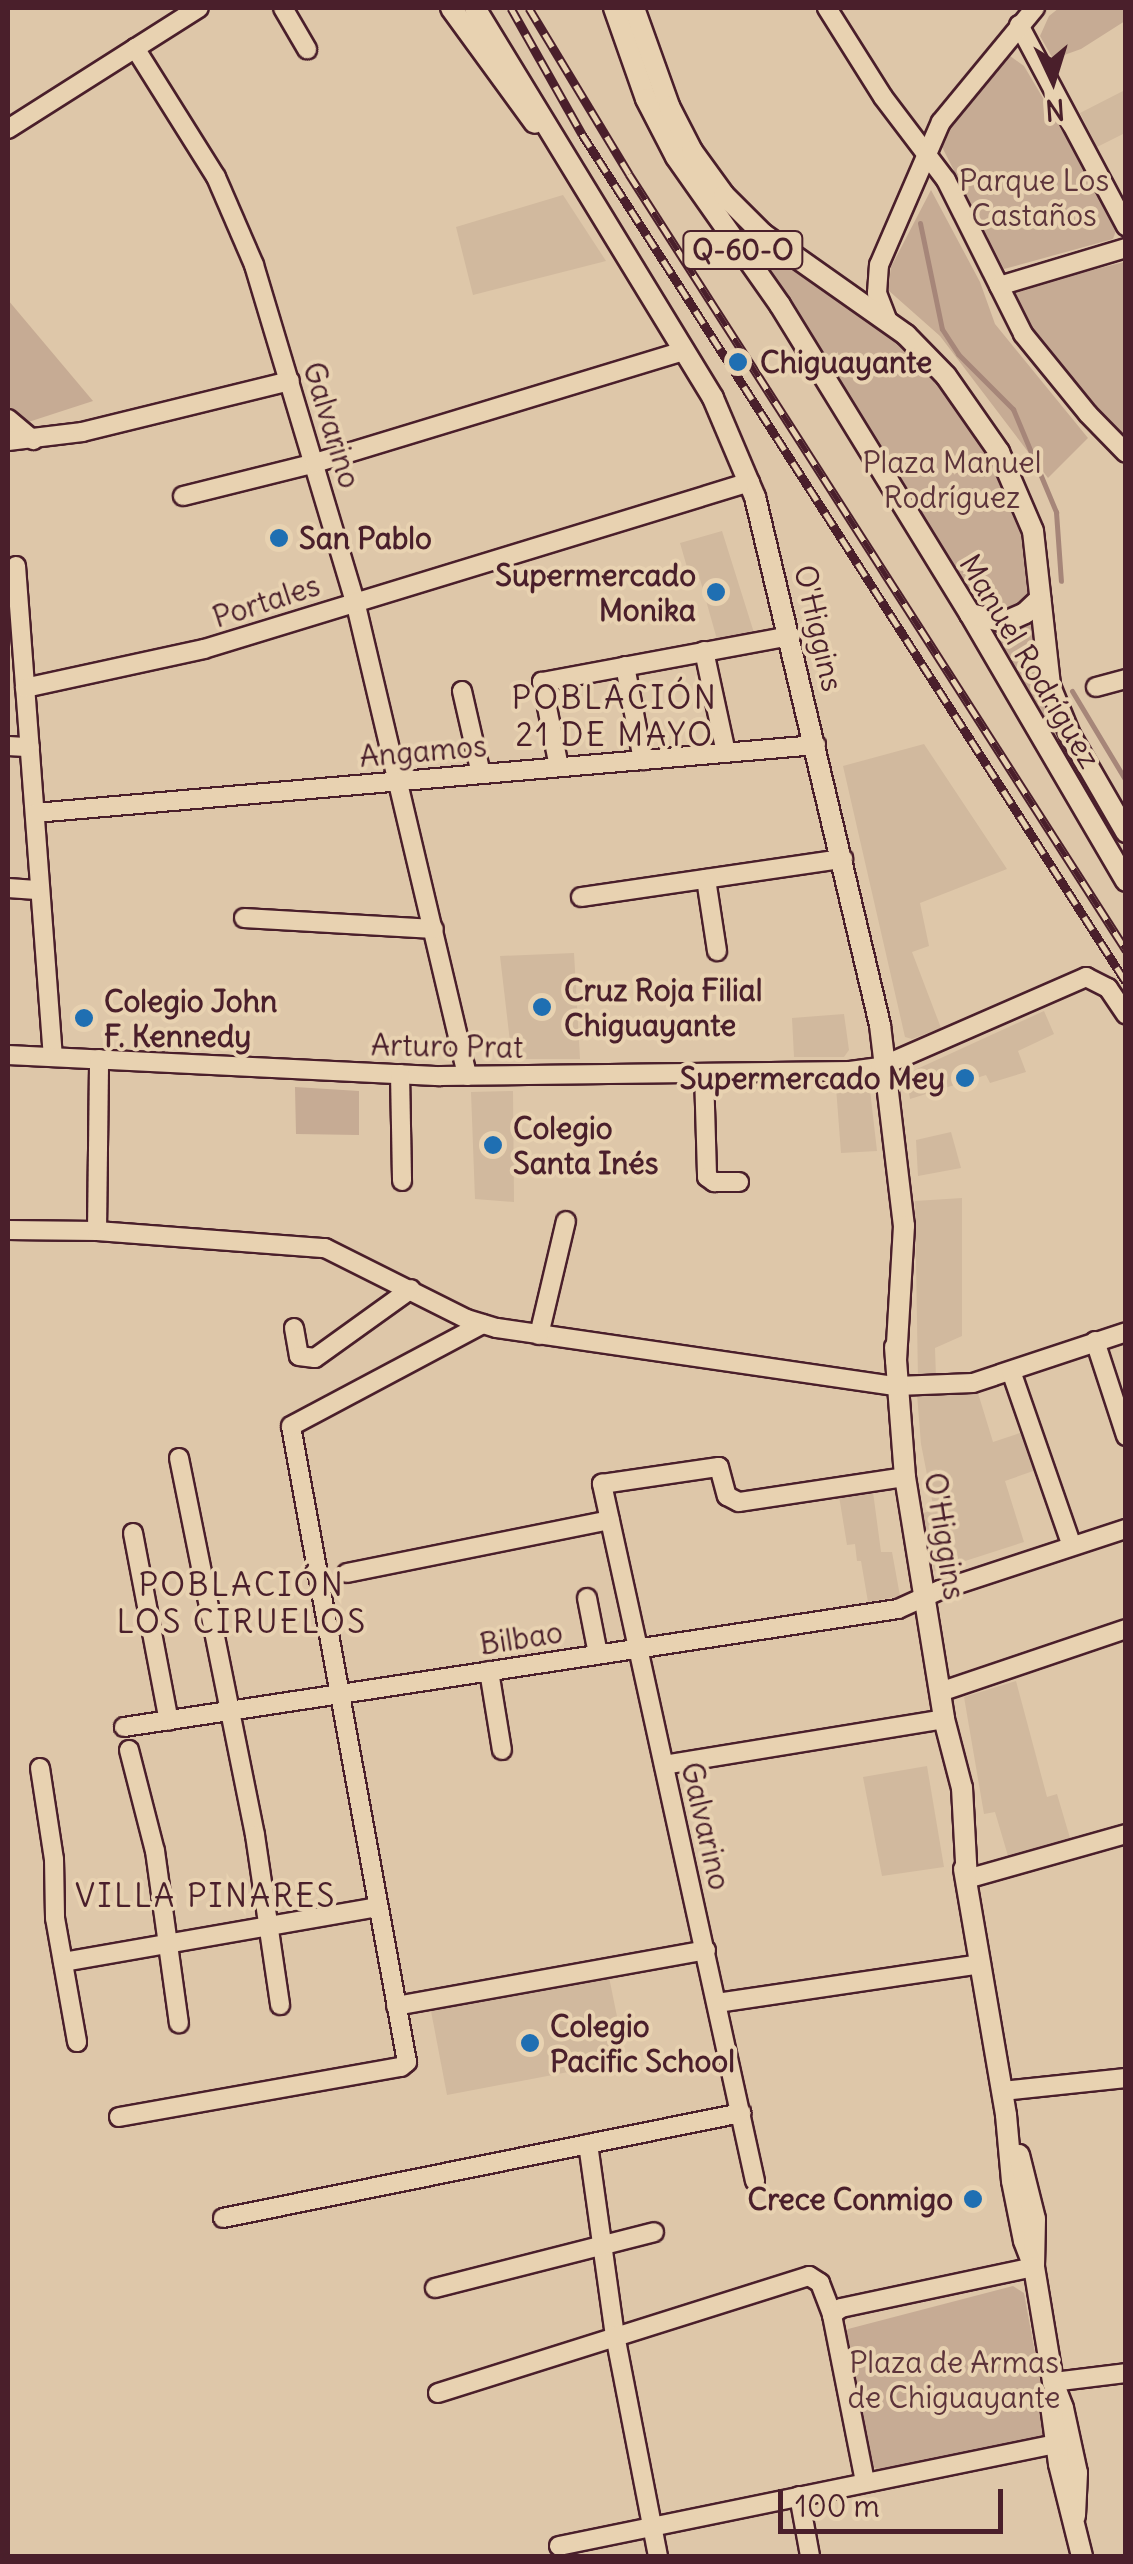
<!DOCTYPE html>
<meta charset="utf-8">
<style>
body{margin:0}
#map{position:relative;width:1133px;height:2564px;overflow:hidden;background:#dec7a9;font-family:Delius,sans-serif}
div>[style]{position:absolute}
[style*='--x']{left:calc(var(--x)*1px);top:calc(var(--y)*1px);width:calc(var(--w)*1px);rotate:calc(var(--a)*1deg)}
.built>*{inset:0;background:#d1b99e}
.green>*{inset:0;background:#c6ab94}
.stream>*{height:5px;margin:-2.5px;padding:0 2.5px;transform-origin:2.5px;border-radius:2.5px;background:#a68679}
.roads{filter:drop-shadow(2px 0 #4a1f2b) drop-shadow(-2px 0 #4a1f2b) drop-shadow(0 2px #4a1f2b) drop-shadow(0 -2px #4a1f2b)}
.minor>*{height:18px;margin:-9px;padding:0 9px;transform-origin:9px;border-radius:9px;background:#e8d2b1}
.major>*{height:20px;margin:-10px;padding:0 10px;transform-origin:10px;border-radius:10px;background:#e8d2b1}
.rail>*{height:9px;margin-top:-4.5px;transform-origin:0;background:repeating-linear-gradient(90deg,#e8d2b1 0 15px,#4a1f2b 0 30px);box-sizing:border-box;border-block:2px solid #4a1f2b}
.dots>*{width:28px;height:28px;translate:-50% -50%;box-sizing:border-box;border:5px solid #e8d2b1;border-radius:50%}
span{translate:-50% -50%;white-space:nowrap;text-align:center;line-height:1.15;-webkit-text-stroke:8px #e8d2b1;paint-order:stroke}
.shield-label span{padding:2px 8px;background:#e8d2b1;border:2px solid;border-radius:8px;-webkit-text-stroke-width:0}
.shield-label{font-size:28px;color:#4a1f2b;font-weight:700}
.park-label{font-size:30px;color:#5d343b}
.poi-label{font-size:30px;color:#4a1f2b;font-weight:700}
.left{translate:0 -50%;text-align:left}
.right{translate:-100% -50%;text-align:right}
.street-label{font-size:30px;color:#4a1f2b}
.neighbourhood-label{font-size:32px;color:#4a1f2b;letter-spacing:2.5px}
.frame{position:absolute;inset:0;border:10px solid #4a1f2b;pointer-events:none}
.north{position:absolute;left:1003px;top:30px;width:100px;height:100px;-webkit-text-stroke:8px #e8d2b1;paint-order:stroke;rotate:176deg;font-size:28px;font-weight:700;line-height:40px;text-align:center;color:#4a1f2b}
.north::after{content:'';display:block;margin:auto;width:35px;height:45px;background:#4a1f2b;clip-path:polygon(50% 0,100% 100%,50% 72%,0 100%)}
.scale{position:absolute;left:778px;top:2489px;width:225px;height:45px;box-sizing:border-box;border:5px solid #4a1f2b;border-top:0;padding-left:12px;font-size:30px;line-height:35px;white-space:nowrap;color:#4a1f2b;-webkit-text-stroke:8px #e8d2b1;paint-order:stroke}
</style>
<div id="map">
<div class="built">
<div style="clip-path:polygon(1125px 90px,1125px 133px,1097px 147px,1080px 113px)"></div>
<div style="clip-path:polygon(563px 195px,606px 261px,473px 295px,456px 227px)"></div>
<div style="clip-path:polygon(722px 531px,755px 636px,718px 643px,700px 579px,691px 581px,680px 543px)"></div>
<div style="clip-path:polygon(924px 744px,1007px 869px,920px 903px,929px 946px,912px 952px,941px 1028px,912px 1039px,905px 1037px,843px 766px)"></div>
<div style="clip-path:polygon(574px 953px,580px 1059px,512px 1059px,500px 956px)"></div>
<div style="clip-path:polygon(1044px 1011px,1054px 1034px,1018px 1051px,1026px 1072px,990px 1083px,986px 1075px,910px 1099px,906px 1074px)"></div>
<div style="clip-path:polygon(844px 1014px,849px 1050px,844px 1057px,794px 1057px,792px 1018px)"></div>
<div style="clip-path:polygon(863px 1084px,870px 1090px,877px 1151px,841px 1153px,836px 1087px)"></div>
<div style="clip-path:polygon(513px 1091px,514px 1202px,475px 1199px,471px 1092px)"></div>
<div style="clip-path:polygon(951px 1132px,961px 1168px,918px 1176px,916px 1140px)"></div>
<div style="clip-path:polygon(962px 1198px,962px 1336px,935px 1348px,936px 1378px,918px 1379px,915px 1201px)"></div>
<div style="clip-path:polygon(966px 1391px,968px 1395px,978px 1393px,993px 1442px,1026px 1431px,1039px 1469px,1005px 1481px,1024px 1542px,934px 1571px,923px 1513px,934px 1510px,921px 1444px,917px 1394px)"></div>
<div style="clip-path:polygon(873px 1492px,881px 1552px,892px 1552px,900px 1596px,868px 1602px,861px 1561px,857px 1561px,855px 1544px,847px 1545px,839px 1496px)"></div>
<div style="clip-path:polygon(1016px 1681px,1047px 1797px,1057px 1794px,1070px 1838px,1008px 1856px,995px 1812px,984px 1814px,964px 1697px)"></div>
<div style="clip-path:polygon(927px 1766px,944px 1867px,882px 1876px,863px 1777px)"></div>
<div style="clip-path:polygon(609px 1977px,626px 2061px,447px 2095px,431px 2011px)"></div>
</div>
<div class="green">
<div style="clip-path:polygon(1059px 8px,1125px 8px,1125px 21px,1081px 49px,1053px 59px,1040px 36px,1049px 16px)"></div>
<div style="clip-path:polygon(1010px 56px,1024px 66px,1118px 225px,1113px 239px,1004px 269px,941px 145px,942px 134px)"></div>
<div style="clip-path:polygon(689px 161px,768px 250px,897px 339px,939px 380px,995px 461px,1023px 519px,1033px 587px,1035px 650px,1058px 728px,1125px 854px,776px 278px)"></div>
<div style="clip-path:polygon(931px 190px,980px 282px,995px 324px,1088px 438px,1048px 478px,940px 336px,888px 290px,891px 267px)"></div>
<div style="clip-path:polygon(1124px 262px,1126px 264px,1125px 442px,1020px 314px,1009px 291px)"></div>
<div style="clip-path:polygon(8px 300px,93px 401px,13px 427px,8px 423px)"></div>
<div style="clip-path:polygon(295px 1087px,359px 1091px,359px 1135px,296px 1134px)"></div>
<div style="clip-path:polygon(1013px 2286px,1024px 2293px,1049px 2429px,1040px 2440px,877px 2469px,868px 2464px,843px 2341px,848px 2329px)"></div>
</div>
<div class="stream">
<div style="--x:920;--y:223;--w:108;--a:78.3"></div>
<div style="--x:942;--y:329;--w:30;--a:57"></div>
<div style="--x:958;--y:354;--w:78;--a:45"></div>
<div style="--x:1013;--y:409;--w:112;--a:67.3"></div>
<div style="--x:1056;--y:512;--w:69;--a:85.9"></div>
<div style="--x:1072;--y:691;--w:105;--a:59"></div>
</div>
<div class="roads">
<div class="minor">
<div style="--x:283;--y:8;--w:48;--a:59.7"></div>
<div style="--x:827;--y:8;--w:105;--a:57.8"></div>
<div style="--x:883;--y:97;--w:104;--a:52.8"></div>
<div style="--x:946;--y:180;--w:172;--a:63.4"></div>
<div style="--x:1023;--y:334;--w:103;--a:50.9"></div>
<div style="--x:1088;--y:414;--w:54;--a:45.7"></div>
<div style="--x:1019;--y:25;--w:228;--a:62"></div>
<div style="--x:135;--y:48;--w:152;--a:57.9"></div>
<div style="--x:216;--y:177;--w:96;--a:66.6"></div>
<div style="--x:254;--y:265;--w:351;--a:73.3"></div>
<div style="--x:355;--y:601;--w:488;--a:76.7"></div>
<div style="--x:8;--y:129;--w:226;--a:-32.4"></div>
<div style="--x:999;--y:286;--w:133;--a:-16.7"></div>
<div style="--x:887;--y:319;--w:28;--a:-111"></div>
<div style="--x:877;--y:293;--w:28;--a:-86"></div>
<div style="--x:879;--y:265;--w:156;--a:-66.6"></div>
<div style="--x:941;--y:122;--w:148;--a:-50.5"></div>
<div style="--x:8;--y:419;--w:33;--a:40"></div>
<div style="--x:8;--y:441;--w:75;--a:-6.9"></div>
<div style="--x:82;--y:432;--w:214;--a:-13.8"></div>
<div style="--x:183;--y:496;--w:136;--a:-14"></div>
<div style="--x:315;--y:463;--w:386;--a:-16.9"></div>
<div style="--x:16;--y:566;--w:492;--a:85.7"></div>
<div style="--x:704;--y:651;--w:104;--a:77.8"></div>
<div style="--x:625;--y:666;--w:96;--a:79.2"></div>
<div style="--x:1096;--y:687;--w:31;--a:-15"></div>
<div style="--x:25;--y:688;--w:183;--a:-12.3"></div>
<div style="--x:204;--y:649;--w:571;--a:-17.01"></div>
<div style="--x:462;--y:691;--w:85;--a:77.1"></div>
<div style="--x:8;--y:746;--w:22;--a:3"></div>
<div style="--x:559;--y:767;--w:87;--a:-101.3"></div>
<div style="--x:542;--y:682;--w:253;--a:-10.5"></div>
<div style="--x:35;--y:813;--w:784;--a:-4.98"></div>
<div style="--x:706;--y:879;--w:73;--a:81.3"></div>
<div style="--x:8;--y:888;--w:32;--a:4"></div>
<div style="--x:581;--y:897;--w:265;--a:-8.3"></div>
<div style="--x:244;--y:918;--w:190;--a:3.3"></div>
<div style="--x:8;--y:1055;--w:433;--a:2.8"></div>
<div style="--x:440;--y:1076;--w:410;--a:-0.7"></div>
<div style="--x:850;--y:1071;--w:30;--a:-8"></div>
<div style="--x:880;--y:1067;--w:225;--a:-23.6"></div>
<div style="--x:1086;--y:977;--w:25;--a:27"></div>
<div style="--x:1108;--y:988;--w:32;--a:56"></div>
<div style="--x:704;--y:1073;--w:104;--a:88.3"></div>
<div style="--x:707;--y:1177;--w:9;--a:36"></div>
<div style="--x:714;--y:1182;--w:25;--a:0"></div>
<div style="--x:400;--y:1074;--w:107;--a:88.9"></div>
<div style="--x:8;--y:1230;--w:89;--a:0.6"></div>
<div style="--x:97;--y:1231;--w:229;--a:4.3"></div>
<div style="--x:325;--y:1248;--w:159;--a:26.6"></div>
<div style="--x:467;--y:1319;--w:31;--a:17"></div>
<div style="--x:497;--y:1328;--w:404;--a:8.3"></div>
<div style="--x:897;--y:1386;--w:76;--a:-2.3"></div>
<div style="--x:973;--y:1383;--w:161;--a:-18.4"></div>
<div style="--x:97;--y:1231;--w:172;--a:-89.3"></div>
<div style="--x:294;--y:1328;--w:28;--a:80"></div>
<div style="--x:299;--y:1356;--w:16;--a:7"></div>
<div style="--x:315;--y:1358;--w:118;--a:-35.7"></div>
<div style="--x:539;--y:1335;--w:117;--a:-76.7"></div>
<div style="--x:1095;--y:1341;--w:100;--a:71.9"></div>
<div style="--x:1011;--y:1371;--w:185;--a:70.8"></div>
<div style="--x:179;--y:1458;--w:385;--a:78.6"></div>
<div style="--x:255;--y:1835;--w:172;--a:81.6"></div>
<div style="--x:133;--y:1533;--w:191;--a:79.2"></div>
<div style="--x:347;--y:1573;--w:268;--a:-11.4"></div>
<div style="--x:587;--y:1598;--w:57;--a:78.9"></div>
<div style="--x:489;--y:1671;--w:80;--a:80.7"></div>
<div style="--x:940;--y:1692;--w:196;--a:-18.7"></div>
<div style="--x:124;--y:1727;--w:783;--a:-8.67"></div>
<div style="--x:898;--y:1609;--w:46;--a:-24.3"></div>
<div style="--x:940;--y:1590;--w:196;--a:-18.2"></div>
<div style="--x:129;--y:1750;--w:104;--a:75.6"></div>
<div style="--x:155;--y:1851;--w:174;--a:82.1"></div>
<div style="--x:664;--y:1765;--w:284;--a:-9.3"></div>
<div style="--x:40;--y:1768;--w:92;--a:81.3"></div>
<div style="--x:54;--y:1859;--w:59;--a:89"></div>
<div style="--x:55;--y:1918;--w:126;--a:79.9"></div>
<div style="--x:967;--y:1879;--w:165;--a:-15.8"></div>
<div style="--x:63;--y:1962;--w:320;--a:-9.9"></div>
<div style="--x:717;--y:2003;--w:267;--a:-8.4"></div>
<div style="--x:396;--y:2006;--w:315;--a:-10.2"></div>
<div style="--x:1002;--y:2091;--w:125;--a:-6"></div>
<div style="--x:119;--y:2117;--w:286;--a:-10.1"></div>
<div style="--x:401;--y:2067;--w:8;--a:-40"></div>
<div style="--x:407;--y:2062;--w:646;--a:-100.34"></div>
<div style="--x:291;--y:1426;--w:217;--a:-28"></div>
<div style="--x:588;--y:2144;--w:193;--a:82"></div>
<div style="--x:615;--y:2335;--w:225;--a:79"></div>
<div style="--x:755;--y:2181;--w:714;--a:-102.38"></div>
<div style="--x:602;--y:1484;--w:118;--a:-8.3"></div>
<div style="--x:719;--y:1467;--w:30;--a:75"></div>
<div style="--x:727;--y:1496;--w:13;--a:27"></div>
<div style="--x:739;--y:1502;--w:168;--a:-8.6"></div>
<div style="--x:223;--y:2218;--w:529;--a:-11.46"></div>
<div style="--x:435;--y:2288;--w:226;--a:-14.3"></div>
<div style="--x:832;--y:2315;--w:11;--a:-38"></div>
<div style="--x:841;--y:2308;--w:197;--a:-12"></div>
<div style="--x:1053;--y:2382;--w:74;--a:-7"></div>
<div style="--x:438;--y:2393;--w:389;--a:-17.5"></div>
<div style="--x:809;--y:2276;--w:13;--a:32"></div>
<div style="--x:820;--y:2283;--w:34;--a:69"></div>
<div style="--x:832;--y:2315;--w:170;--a:78.8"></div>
<div style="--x:799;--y:2496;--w:61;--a:79.6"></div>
<div style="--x:559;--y:2546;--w:507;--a:-11.6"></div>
</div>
<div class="major">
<div style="--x:451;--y:8;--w:142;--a:53.9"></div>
<div style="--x:475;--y:8;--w:457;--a:58.6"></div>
<div style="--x:713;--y:398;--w:108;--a:67"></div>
<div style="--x:755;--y:497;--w:543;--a:76.68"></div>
<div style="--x:880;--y:1025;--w:202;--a:83.2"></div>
<div style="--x:904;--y:1226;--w:135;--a:93.4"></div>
<div style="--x:614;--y:8;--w:96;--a:70.6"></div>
<div style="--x:646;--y:99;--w:65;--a:62.7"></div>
<div style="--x:676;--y:157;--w:181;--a:54.9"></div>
<div style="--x:780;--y:305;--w:363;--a:58.4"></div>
<div style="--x:970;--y:614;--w:309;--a:59.7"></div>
<div style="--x:634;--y:8;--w:104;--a:70.3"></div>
<div style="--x:669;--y:106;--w:51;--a:62.9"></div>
<div style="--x:692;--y:151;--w:54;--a:54"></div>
<div style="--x:724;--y:195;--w:55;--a:45"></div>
<div style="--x:763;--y:234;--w:175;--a:35.2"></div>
<div style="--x:906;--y:335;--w:57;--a:45.7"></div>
<div style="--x:946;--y:376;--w:93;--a:55.1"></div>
<div style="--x:999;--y:452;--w:86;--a:66.7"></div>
<div style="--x:1033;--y:531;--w:156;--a:83.7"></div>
<div style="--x:1050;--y:686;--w:53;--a:67.8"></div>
<div style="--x:1070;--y:735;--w:112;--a:60"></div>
<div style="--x:970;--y:614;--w:36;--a:13"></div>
<div style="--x:1005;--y:622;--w:22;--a:-24"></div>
<div style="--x:1025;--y:613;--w:21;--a:-43"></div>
<div style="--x:895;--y:1347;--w:130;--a:85.6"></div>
<div style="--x:905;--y:1477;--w:245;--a:80.8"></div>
<div style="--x:944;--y:1719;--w:71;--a:75.4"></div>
<div style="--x:962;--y:1788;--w:91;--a:86.9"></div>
<div style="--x:964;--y:1869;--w:250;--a:80.3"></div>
<div style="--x:1006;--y:2115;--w:66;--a:84.8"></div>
<div style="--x:1012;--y:2181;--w:61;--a:78.7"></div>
<div style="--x:1024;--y:2241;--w:28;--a:69"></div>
<div style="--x:1019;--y:2155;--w:66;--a:76"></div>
<div style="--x:1035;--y:2219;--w:48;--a:91.2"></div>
<div style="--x:1034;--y:2267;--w:117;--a:80.6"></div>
<div style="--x:1053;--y:2382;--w:28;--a:69"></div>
<div style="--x:1063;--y:2408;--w:66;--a:77.8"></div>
<div style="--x:1077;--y:2473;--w:43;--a:92.7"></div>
<div style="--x:1050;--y:2399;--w:66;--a:82.1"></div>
<div style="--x:1059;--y:2464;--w:95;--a:76"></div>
</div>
</div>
<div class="rail">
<div style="--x:511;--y:8;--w:145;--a:60.6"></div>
<div style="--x:582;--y:134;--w:1007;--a:57.32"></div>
<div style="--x:529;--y:8;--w:194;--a:58.9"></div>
<div style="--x:629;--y:174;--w:922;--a:57.36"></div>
</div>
<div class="dots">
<div style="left:738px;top:362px;background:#1f6fb2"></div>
<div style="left:279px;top:538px;background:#1f6fb2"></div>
<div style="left:716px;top:592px;background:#1f6fb2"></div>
<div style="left:542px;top:1007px;background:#1f6fb2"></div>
<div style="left:84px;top:1018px;background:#1f6fb2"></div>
<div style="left:965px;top:1078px;background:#1f6fb2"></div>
<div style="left:493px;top:1145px;background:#1f6fb2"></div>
<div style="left:530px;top:2043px;background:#1f6fb2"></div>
<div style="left:973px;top:2199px;background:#1f6fb2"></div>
</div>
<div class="shield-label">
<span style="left:743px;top:250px">Q-60-O</span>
</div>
<div class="park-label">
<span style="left:1034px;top:197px">Parque Los<br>Castaños</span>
<span style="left:952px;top:479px">Plaza Manuel<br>Rodríguez</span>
<span style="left:954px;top:2379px">Plaza de Armas<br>de Chiguayante</span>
</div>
<div class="poi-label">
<span class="left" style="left:760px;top:362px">Chiguayante</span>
<span class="left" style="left:299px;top:538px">San Pablo</span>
<span class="right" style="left:696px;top:592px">Supermercado<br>Monika</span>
<span class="left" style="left:564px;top:1007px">Cruz Roja Filial<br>Chiguayante</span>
<span class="left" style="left:104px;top:1018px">Colegio John<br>F. Kennedy</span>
<span class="right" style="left:945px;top:1078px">Supermercado Mey</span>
<span class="left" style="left:513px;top:1145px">Colegio<br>Santa Inés</span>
<span class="left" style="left:550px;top:2043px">Colegio<br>Pacific School</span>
<span class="right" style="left:953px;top:2199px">Crece Conmigo</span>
</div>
<div class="street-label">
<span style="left:332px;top:425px;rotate:73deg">Galvarino</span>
<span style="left:266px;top:601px;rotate:-18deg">Portales</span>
<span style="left:819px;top:628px;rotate:77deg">O'Higgins</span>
<span style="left:1030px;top:661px;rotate:59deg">Manuel Rodríguez</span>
<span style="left:423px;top:751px;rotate:-5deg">Angamos</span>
<span style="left:447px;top:1046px;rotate:1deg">Arturo Prat</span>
<span style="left:945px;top:1536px;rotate:81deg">O'Higgins</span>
<span style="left:521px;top:1638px;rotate:-9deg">Bilbao</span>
<span style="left:706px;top:1826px;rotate:77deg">Galvarino</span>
</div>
<div class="neighbourhood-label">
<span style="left:615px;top:717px">POBLACIÓN<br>21 DE MAYO</span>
<span style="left:242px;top:1604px">POBLACIÓN<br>LOS CIRUELOS</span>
<span style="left:206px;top:1896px">VILLA PINARES</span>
</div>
<div class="frame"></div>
<div class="north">N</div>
<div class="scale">100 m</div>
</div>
